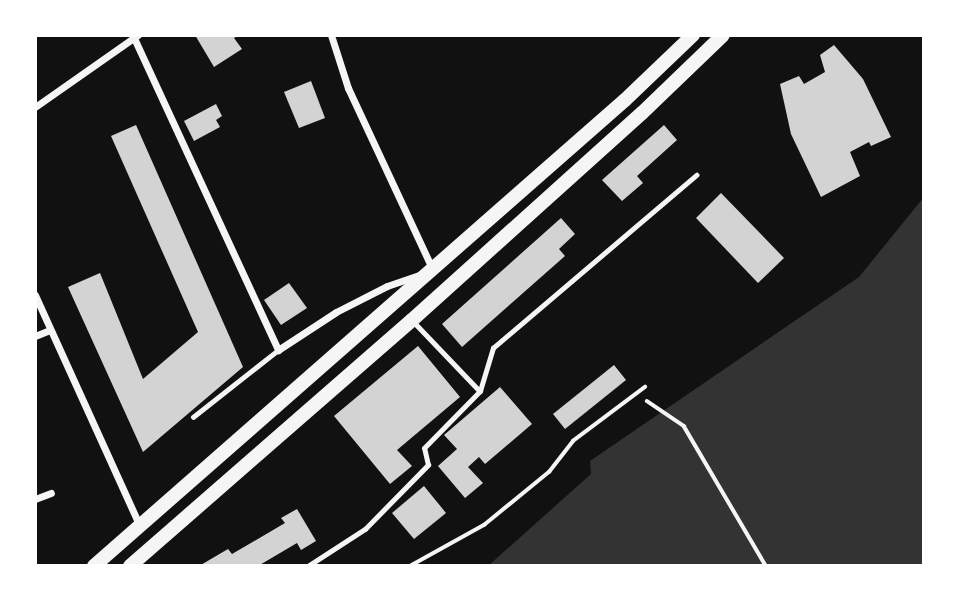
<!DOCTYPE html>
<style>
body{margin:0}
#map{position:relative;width:959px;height:601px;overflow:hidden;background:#111;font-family:"Source Serif 4",serif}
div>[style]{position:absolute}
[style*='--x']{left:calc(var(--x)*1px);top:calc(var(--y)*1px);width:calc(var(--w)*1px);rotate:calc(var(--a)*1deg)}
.water>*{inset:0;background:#333}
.building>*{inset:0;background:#d3d3d3}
.path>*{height:3.5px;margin:-1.75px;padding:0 1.75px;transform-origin:1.75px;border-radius:1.75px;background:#f5f5f5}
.service>*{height:4.5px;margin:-2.25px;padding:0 2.25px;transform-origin:2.25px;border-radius:2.25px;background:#f5f5f5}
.minor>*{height:7px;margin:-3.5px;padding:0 3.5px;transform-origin:3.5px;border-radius:3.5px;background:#f5f5f5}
.primary>*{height:14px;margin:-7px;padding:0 7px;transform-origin:7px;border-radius:7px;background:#f5f5f5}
span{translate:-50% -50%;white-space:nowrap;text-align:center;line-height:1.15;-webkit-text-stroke:5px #fff;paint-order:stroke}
.frame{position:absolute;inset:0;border:37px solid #fff;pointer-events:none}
</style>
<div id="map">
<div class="water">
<div style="clip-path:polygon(924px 197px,924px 566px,488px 566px,591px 474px,590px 461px,859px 277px)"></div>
</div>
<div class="building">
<div style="clip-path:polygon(195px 35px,239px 35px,234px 38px,242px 49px,214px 67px)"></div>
<div style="clip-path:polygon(834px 45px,863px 79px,891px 137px,871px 146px,869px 142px,850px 152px,860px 176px,821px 197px,791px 134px,780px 84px,799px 76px,804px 84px,825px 72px,820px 55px)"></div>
<div style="clip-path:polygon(311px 81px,325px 118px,299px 128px,284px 92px)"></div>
<div style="clip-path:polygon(216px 104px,222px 116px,216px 120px,220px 127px,194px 141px,184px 121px)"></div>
<div style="clip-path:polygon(136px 125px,243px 367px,143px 452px,68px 287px,100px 273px,143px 379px,198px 332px,111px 136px)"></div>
<div style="clip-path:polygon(664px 125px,677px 140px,637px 176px,643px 183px,622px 201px,602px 180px)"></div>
<div style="clip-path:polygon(721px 193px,784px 258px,758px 283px,696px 218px)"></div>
<div style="clip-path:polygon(561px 218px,575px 234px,559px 249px,565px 256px,462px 347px,442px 324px)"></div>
<div style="clip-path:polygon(289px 283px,307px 308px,281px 325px,264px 300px)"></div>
<div style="clip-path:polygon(418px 346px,460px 397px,397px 450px,412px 466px,390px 484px,334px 416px)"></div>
<div style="clip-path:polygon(614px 365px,626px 380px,565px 429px,553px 414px)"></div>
<div style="clip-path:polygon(500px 387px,532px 424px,485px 464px,479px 457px,468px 467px,483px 483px,465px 498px,438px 466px,457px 449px,444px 435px)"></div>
<div style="clip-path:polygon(424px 486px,446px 513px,414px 539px,392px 513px)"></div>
<div style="clip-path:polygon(297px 509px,316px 541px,301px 550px,297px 543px,258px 566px,199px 566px,228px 549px,232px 554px,285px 523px,281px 518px)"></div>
</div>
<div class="path">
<div style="--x:647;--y:401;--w:45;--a:34"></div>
<div style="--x:684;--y:426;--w:162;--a:59.6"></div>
<div style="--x:410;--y:566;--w:85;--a:-29"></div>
<div style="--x:484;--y:525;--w:84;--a:-39.2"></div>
<div style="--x:549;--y:472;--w:39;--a:-52"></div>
<div style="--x:573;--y:441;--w:90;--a:-36.9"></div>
</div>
<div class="service">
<div style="--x:413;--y:321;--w:97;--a:46.3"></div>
<div style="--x:193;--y:417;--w:108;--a:-38.2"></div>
<div style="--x:308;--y:566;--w:68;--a:-33"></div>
<div style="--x:365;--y:529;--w:90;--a:-45.5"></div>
<div style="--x:428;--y:465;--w:17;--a:-103"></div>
<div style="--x:424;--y:448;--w:80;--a:-45.5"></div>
<div style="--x:480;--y:391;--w:45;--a:-73.2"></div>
<div style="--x:493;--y:348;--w:267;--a:-40.4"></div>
</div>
<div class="minor">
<div style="--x:331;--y:35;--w:56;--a:72.2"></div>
<div style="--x:348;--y:88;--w:201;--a:65"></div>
<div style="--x:134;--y:38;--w:344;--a:65.2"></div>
<div style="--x:278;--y:350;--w:69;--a:-33.2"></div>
<div style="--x:336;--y:312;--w:57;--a:-27"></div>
<div style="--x:387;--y:286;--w:37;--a:-19"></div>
<div style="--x:35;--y:107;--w:126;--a:-35"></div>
<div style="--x:35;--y:295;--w:255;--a:65.6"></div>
<div style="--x:35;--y:336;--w:16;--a:-22"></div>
<div style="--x:35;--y:499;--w:17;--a:-21"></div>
</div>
<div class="primary">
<div style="--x:94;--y:566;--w:706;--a:-41.27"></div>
<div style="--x:625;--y:100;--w:94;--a:-43.7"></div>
<div style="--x:130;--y:566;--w:374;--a:-41.1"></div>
<div style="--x:412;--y:320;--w:309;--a:-42"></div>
<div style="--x:642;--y:113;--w:112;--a:-43.9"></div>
</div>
<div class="frame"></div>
</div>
